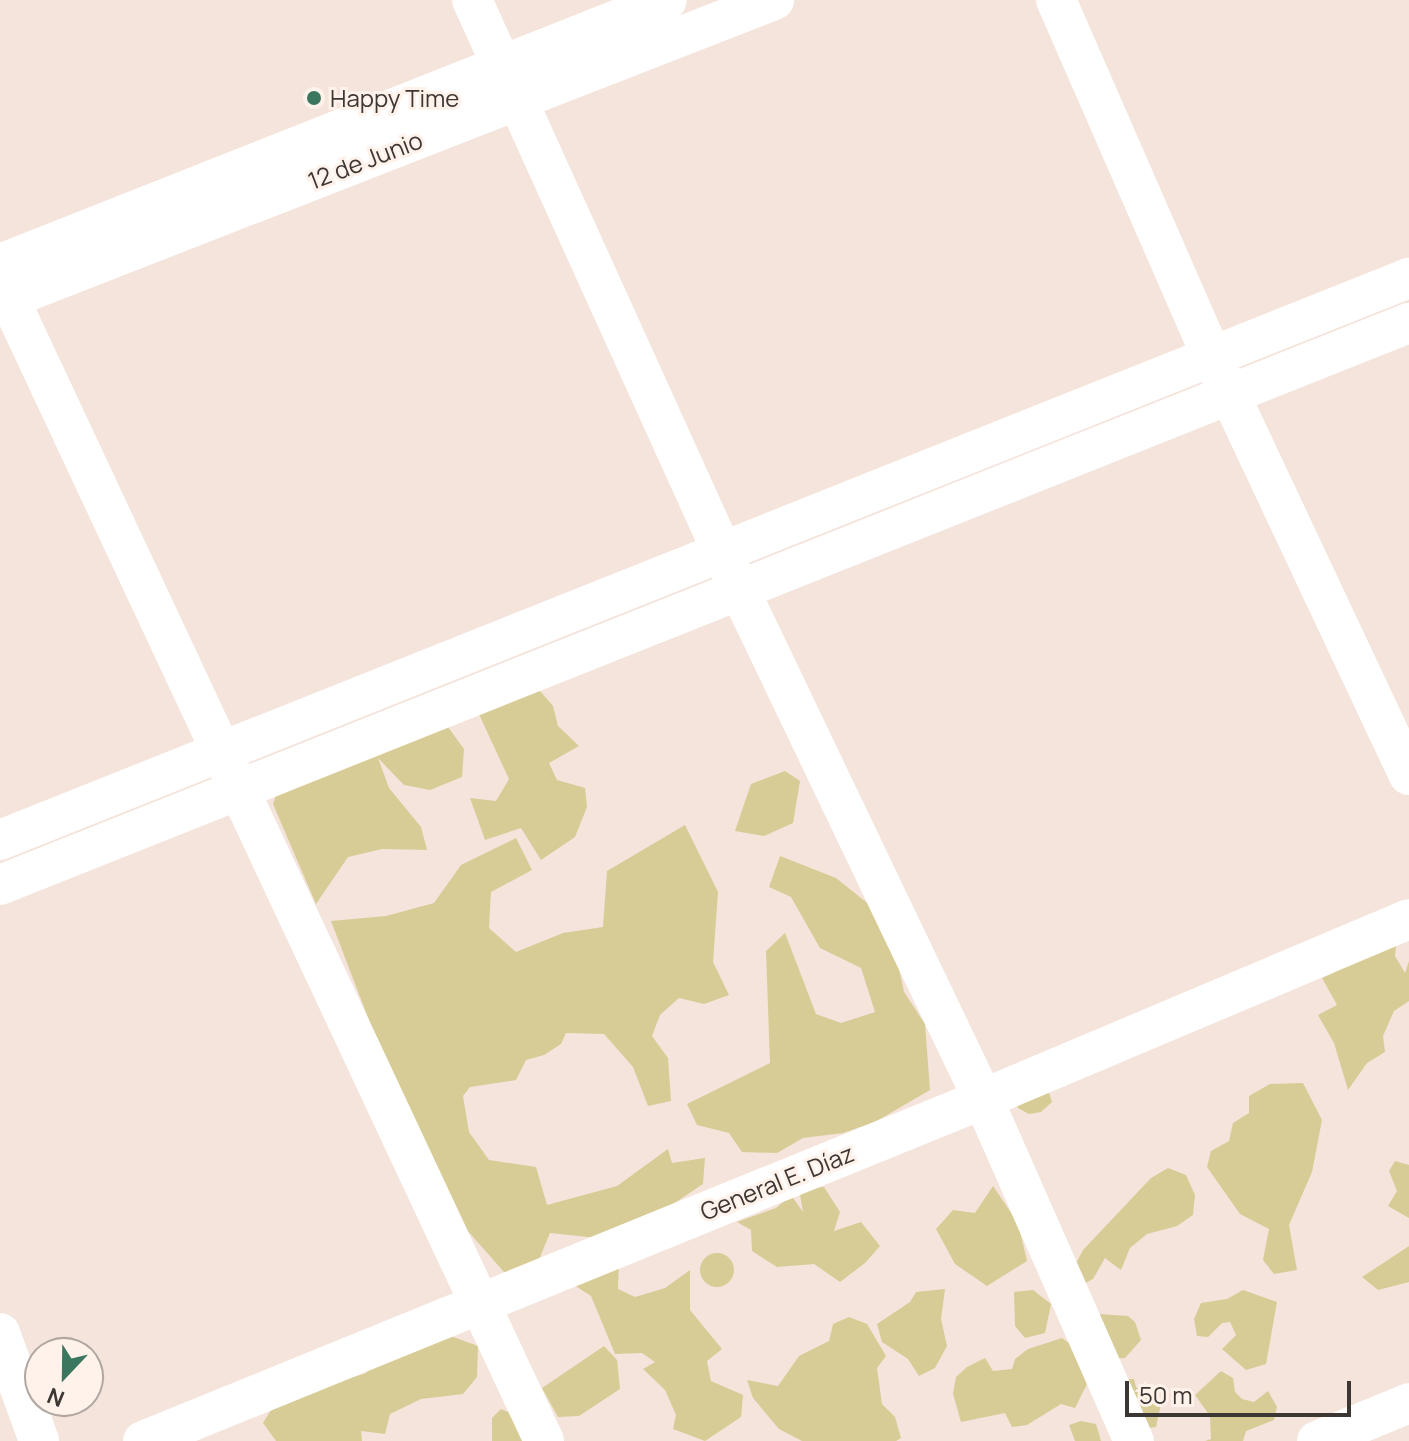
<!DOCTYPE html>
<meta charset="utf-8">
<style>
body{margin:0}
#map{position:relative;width:1409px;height:1441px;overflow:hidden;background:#f4e4db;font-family:Manrope,sans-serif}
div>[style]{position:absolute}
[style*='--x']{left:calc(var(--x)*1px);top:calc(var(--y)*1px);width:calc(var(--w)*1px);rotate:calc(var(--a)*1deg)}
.green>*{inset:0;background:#d8cc96}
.round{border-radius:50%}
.minor>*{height:40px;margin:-20px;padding:0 20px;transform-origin:20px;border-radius:20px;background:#fff}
.dots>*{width:22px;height:22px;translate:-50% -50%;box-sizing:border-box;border:4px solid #fff2eb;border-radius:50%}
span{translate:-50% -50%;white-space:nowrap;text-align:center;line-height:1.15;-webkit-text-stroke:6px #fff2eb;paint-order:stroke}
.poi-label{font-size:24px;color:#3d3734}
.left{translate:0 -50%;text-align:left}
.street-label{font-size:24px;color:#3d3734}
.north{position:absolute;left:24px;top:1337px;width:80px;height:80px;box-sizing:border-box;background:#fff2eb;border:2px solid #b1a7a2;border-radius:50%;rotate:202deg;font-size:22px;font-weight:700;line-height:32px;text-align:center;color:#3d3734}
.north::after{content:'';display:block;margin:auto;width:28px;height:36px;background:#3b765f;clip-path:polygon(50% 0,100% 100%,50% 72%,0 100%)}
.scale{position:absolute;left:1125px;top:1381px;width:226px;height:36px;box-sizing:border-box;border:4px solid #3d3734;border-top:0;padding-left:10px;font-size:24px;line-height:28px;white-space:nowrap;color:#3d3734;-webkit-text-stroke:6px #fff2eb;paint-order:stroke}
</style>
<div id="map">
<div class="green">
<div style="clip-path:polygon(540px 691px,553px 706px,558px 726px,579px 746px,549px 763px,557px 780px,585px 788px,587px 807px,575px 837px,541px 860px,521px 828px,485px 840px,470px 798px,496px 801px,509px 779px,477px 710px)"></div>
<div style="clip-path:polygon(448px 727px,464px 749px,462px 777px,430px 790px,404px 785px,378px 758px,389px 788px,421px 827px,427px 850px,382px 849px,348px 857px,316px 904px,273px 804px,283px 774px)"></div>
<div style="clip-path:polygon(785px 771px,800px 781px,793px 823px,764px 836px,735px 831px,751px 784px)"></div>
<div style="clip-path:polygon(685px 825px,718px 892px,713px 962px,729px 995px,704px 1004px,679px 998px,660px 1015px,652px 1036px,668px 1058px,671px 1101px,648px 1106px,633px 1067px,604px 1034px,566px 1033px,561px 1044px,544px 1055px,526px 1060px,516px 1080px,470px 1087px,463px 1096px,469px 1132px,489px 1160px,536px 1167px,547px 1205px,617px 1186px,668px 1149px,672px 1163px,705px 1158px,703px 1184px,640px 1226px,597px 1238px,550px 1233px,538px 1262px,520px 1275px,504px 1272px,458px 1220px,386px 1065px,331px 921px,386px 916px,434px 903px,461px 865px,516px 838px,532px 870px,491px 892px,489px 928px,516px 952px,563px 933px,603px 927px,607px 871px)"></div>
<div style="clip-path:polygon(780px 856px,836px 878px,871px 906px,897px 959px,904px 992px,925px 1024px,930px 1090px,875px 1122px,843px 1133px,803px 1138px,777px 1153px,742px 1152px,729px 1133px,697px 1125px,687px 1104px,770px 1063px,766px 951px,785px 933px,816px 1014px,841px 1023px,875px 1012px,861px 968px,820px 948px,791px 897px,769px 887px)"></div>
<div style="clip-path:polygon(1397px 938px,1395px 956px,1405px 973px,1409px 961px,1409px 1001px,1394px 1011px,1383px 1036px,1385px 1052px,1367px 1063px,1348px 1090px,1334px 1043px,1318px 1015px,1337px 1005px,1322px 978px,1333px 973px,1341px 959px)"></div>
<div style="clip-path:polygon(1303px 1083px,1322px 1120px,1312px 1172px,1289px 1225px,1297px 1270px,1274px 1274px,1263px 1260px,1269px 1229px,1240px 1214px,1207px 1167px,1211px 1151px,1229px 1141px,1233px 1123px,1249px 1113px,1249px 1096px,1270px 1084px)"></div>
<div style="clip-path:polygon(1047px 1086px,1052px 1102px,1041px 1112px,1029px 1114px,1018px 1108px,1014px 1098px)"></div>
<div style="clip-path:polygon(1395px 1161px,1409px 1165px,1409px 1218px,1388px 1206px,1397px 1191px,1389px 1171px)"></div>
<div style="clip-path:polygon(1168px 1168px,1186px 1175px,1195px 1195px,1193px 1215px,1177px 1226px,1147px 1234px,1130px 1248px,1121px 1270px,1105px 1258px,1093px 1279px,1080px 1286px,1071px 1273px,1083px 1250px,1151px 1178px)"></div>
<div style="clip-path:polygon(993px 1186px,1018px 1223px,1027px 1261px,987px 1286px,955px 1264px,936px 1229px,953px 1210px,975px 1213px)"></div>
<div style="clip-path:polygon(824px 1187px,840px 1212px,834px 1231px,861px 1222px,880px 1246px,865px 1263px,840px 1282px,814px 1264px,777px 1267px,752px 1251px,751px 1230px,737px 1222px,776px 1208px,791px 1195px,803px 1212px,799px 1189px)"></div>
<div style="clip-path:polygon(1409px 1246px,1409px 1282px,1378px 1290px,1362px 1277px)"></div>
<div class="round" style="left:700px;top:1253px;width:34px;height:34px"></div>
<div style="clip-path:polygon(619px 1261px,618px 1289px,635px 1297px,665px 1288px,690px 1270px,690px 1310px,722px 1349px,707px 1361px,711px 1381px,743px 1395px,741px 1417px,705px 1441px,673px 1429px,676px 1415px,665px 1390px,643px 1369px,655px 1362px,642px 1353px,615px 1354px,591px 1296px,574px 1285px)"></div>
<div style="clip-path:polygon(945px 1289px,941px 1319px,947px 1346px,935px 1368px,919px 1376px,908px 1359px,882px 1342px,877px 1324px,910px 1302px,916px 1292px)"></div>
<div style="clip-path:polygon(1033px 1290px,1051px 1304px,1045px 1333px,1025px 1338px,1015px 1326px,1014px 1292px)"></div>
<div style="clip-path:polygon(1243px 1290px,1277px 1302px,1266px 1364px,1246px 1370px,1222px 1349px,1236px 1335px,1230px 1322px,1222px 1323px,1208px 1337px,1197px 1336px,1194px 1319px,1201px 1303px,1227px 1299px)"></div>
<div style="clip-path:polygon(1099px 1314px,1128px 1316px,1135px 1322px,1141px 1340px,1125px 1358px,1105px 1359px)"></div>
<div style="clip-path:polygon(849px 1317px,867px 1324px,886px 1356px,877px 1368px,882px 1404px,895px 1417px,901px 1438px,896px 1441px,802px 1441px,779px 1429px,753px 1398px,747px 1380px,778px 1386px,799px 1356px,829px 1341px,833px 1324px)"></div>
<div style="clip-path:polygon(445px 1334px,478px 1346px,477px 1377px,463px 1394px,421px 1399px,390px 1414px,385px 1434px,361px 1431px,362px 1441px,276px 1441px,263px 1423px,276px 1402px,366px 1373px,379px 1358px)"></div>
<div style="clip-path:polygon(1062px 1338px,1085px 1355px,1087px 1384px,1075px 1408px,1061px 1404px,1027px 1425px,1012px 1427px,1005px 1413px,961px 1422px,953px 1394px,956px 1377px,967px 1367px,985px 1358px,993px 1371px,1012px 1369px,1015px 1359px,1028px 1349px)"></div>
<div style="clip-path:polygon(604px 1346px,617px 1360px,620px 1389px,579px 1416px,558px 1417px,542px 1388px)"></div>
<div style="clip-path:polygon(1221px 1371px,1233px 1378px,1235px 1392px,1242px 1399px,1254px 1402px,1268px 1391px,1277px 1407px,1274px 1420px,1246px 1431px,1243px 1441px,1205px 1441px,1211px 1439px,1210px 1416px,1195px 1395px)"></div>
<div style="clip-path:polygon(1121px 1379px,1134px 1379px,1136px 1387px,1161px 1404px,1156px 1427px,1142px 1429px)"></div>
<div style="clip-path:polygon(501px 1409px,523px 1418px,530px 1441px,492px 1441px,492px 1418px)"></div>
<div style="clip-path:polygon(1081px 1421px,1096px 1424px,1101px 1441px,1075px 1441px,1069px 1425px)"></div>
</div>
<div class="minor">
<div style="--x:472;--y:0;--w:647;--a:65.61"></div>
<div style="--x:739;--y:589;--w:565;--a:64.43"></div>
<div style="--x:983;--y:1099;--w:374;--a:66.2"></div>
<div style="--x:1056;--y:0;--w:390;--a:66.4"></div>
<div style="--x:1212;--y:357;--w:462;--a:64.8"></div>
<div style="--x:0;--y:264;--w:717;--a:-21.59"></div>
<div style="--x:0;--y:279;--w:1283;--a:64.91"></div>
<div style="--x:0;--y:302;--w:831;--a:-21.31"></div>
<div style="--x:0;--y:840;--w:1517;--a:-21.75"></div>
<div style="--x:0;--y:885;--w:1517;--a:-21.75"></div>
<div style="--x:0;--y:1333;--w:115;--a:70.1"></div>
<div style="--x:143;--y:1441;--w:907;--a:-22.15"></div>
<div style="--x:983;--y:1099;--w:462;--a:-22.9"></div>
<div style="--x:1317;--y:1441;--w:100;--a:-22.4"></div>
</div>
<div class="dots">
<div style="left:314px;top:98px;background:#3b765f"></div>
</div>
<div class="poi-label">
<span class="left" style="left:330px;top:98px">Happy Time</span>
</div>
<div class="street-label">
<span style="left:365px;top:160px;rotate:-21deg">12 de Junio</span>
<span style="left:777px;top:1182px;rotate:-22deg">General E. Díaz</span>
</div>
<div class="north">N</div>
<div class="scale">50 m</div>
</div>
